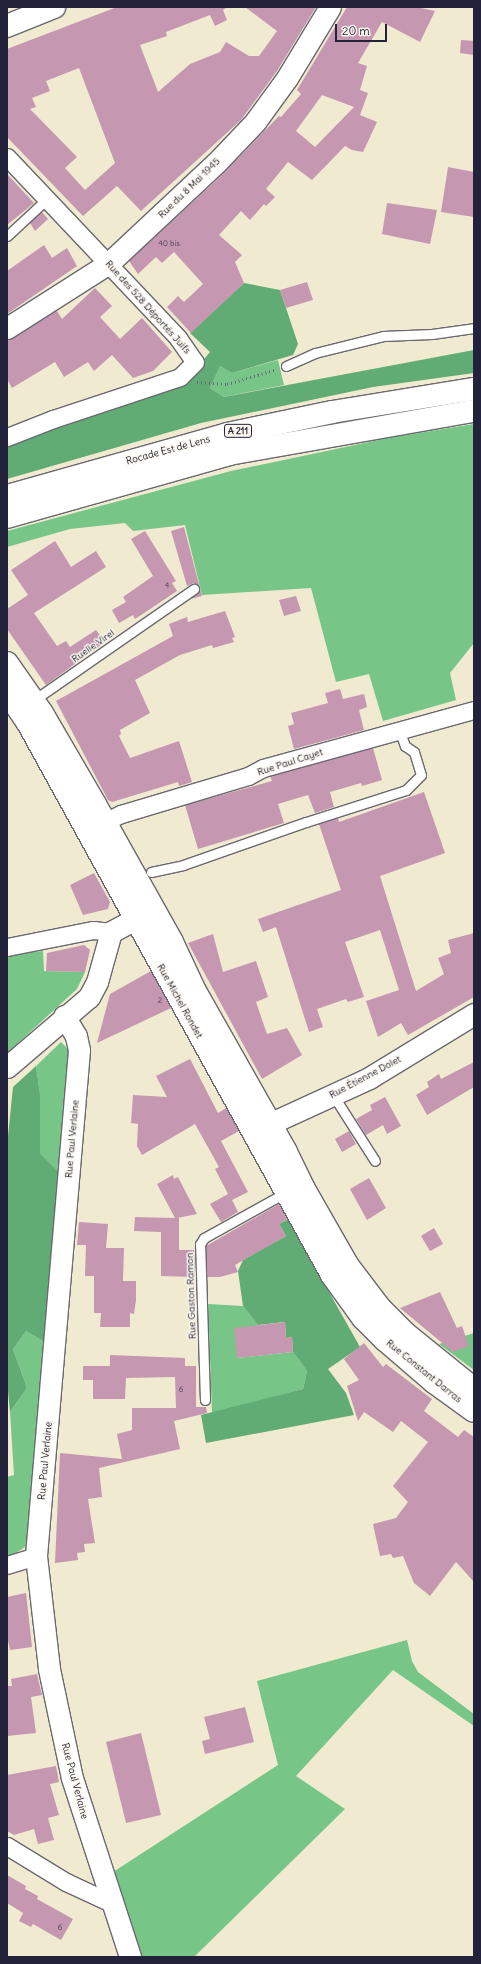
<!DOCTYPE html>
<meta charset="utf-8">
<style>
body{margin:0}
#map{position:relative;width:481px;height:1964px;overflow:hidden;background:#f0ead1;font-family:Delius,sans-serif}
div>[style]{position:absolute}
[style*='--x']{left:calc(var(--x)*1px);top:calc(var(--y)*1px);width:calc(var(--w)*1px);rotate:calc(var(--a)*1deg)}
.green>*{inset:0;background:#77c687}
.forest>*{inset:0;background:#61ab74}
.building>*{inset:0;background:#c597b1}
.path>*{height:2.5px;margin-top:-1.25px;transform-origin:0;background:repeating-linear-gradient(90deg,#6a6870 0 1px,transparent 0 4px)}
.roads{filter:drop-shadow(1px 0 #6a6870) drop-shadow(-1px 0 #6a6870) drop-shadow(0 1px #6a6870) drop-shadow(0 -1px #6a6870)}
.service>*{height:9px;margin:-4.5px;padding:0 4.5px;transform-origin:4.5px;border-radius:4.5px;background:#fff}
.minor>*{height:17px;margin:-8.5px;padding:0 8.5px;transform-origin:8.5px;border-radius:8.5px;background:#fff}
.tertiary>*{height:21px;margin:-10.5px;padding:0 10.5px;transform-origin:10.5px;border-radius:10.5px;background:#fff}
.secondary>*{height:22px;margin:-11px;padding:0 11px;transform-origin:11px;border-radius:11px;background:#fff}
.motorway>*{height:22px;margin:-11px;padding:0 11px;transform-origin:11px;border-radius:11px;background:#fff}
span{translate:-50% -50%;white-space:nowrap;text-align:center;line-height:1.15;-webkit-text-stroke:3px #fbf7ec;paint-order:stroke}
.number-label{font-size:8px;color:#4b3f58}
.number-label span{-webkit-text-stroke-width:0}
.shield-label span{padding:1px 3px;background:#fbf7ec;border:1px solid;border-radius:3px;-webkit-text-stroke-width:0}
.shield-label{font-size:9px;color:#22223b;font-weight:700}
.street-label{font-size:10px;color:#22223b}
.frame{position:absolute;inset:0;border:8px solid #22223b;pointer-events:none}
.scale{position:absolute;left:335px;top:24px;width:52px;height:18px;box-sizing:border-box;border:2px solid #22223b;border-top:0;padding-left:5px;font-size:12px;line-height:14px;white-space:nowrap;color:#22223b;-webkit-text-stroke:3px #fbf7ec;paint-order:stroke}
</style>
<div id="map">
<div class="green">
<div style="clip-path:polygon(278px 360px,284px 385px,224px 397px,210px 388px,220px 366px,232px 373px)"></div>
<div style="clip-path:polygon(474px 424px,474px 643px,450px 673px,456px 700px,383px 721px,369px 674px,336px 682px,311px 588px,202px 595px,185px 525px,133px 531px,125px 523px,70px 529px,7px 547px,7px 531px,231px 471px,388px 438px)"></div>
<div style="clip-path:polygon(43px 951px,44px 971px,85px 972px,77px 989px,7px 1053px,7px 955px)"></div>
<div style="clip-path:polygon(61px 1042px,74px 1055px,63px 1176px,40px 1153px,40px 1094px,36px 1066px)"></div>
<div style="clip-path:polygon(208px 1304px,243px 1306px,258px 1325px,237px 1358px,293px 1352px,307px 1371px,303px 1389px,212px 1413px)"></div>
<div style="clip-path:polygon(26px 1331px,48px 1344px,31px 1537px,25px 1547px,7px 1559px,7px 1477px,14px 1475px,10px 1412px,27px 1388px,13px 1349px)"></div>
<div style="clip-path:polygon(474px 1333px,474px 1370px,439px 1344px)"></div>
<div style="clip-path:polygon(407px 1640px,412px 1661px,418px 1672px,474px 1714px,474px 1726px,393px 1670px,296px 1776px,345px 1809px,194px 1957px,141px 1957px,110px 1874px,278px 1765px,257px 1681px)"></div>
</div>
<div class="forest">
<div style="clip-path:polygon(244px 283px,280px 290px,298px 344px,293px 355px,232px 373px,220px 366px,210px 388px,224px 397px,474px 350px,474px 373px,373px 387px,201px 423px,7px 479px,7px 446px,53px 426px,183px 384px,210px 352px,190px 333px)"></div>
<div style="clip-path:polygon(36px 1066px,40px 1094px,40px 1153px,63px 1176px,48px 1344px,26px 1331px,13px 1349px,27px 1388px,10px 1412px,7px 1381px,7px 1146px,13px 1087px)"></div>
<div style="clip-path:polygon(288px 1219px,360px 1347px,328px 1369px,346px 1393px,354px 1415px,206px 1443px,201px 1415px,303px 1389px,307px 1371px,293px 1352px,292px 1337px,286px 1338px,285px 1322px,258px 1325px,243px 1306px,238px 1271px,243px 1260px,286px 1236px,279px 1224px)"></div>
</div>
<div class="building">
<div style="clip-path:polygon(evenodd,117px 7px,227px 7px,223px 10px,227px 20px,215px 26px,210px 15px,166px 32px,167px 36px,140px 45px,158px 92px,190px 64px,220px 52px,226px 42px,249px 56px,259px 56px,277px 31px,245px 7px,316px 7px,277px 71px,241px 120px,141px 211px,117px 186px,83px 216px,7px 137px,7px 49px,117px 7px,79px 68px,115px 163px,85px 190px,65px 168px,77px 157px,30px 109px,36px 107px,32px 98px,50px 91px,46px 81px,79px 68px)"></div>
<div style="clip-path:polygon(evenodd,347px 7px,416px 7px,435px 11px,420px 42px,382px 22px,358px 63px,367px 66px,360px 90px,368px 93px,360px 115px,377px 122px,363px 152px,352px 150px,345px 146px,312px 180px,288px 162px,266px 189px,275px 197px,266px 206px,264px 204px,250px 220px,241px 211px,219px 235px,242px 255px,235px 262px,244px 283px,191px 333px,167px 307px,178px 296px,184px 302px,203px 284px,174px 252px,162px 263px,156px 257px,138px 274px,129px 261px,220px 177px,279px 116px,281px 117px,301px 94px,297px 90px,347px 7px,322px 95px,354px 107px,315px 147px,296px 131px,322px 95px)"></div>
<div style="clip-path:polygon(461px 40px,474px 41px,474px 55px,460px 53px)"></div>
<div style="clip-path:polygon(448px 167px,474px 172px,474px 217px,441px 212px)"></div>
<div style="clip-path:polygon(7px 174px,34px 203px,7px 225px)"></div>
<div style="clip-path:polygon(387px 203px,437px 210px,430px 244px,382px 234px)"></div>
<div style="clip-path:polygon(42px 212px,48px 219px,35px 231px,30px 223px)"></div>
<div style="clip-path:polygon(44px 245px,52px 258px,67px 248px,77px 266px,7px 314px,7px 271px)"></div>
<div style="clip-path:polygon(307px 282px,313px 300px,286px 308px,280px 290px)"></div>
<div style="clip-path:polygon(95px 288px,112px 306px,100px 317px,120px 339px,142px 318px,172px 352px,153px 371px,133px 378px,112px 355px,94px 371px,88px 362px,64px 377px,55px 362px,12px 388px,7px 379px,7px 340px,57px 311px,62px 319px)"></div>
<div style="clip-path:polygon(184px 527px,202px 596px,191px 599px,200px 588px,194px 583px,187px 586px,171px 531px)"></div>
<div style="clip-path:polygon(145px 531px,176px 581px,172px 583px,177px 591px,135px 619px,133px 615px,119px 623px,112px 610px,126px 602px,123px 597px,153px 576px,131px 539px)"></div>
<div style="clip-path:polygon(55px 541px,71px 567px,96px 551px,106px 567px,34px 613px,57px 646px,66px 641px,70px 647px,96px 630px,105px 642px,46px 685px,7px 629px,7px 609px,28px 595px,11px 570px)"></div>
<div style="clip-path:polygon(296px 596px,301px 611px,284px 616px,279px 600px)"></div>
<div style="clip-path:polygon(225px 611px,235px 637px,232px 638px,234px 642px,213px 648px,212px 645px,180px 655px,135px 680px,150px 713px,120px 730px,121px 734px,119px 736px,130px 758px,179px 741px,192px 782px,179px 786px,178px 782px,112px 802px,108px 800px,56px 701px,173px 636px,169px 624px,187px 617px,188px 622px)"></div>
<div style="clip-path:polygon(340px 689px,343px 699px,364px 694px,367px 707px,359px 710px,364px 730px,294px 749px,288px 726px,294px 724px,291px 713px,328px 703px,325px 693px)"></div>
<div style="clip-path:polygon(373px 748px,382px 780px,362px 786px,361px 783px,330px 792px,334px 807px,315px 813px,308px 795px,278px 804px,284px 823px,198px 849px,185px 805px,272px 781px,270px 776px)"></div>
<div style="clip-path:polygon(424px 792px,445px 853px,380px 876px,416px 991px,444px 974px,438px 958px,451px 953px,448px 940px,474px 933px,474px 997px,408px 1035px,401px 1023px,378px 1037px,366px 1001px,399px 990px,380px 930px,345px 942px,364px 997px,348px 1002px,346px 999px,317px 1009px,323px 1027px,309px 1032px,276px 927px,263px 932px,258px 919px,341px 890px,319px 824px,338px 818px,339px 822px)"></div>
<div style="clip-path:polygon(94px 873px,110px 902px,108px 909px,83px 915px,70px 885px)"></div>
<div style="clip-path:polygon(213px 934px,223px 972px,256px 961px,268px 997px,256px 1002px,267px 1034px,287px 1028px,302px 1055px,262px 1079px,188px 943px)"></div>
<div style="clip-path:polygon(84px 945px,90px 950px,85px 972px,46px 971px,47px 953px)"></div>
<div style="clip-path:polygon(151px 971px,171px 1008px,97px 1043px,110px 994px)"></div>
<div style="clip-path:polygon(190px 1059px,218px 1113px,226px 1108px,239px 1131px,221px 1141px,248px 1192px,232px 1200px,238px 1212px,221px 1222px,210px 1204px,228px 1194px,215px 1169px,219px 1167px,195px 1124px,142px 1155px,137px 1146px,138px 1124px,131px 1123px,133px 1095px,167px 1097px,156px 1076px)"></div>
<div style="clip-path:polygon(474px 1062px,474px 1087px,427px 1115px,416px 1095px,429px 1087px,427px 1082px,439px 1074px,441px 1079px)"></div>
<div style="clip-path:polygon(385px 1097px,401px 1126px,387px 1134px,383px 1125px,366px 1135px,356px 1119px,372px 1110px,370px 1105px)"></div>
<div style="clip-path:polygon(349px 1131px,356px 1144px,342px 1152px,335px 1139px)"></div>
<div style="clip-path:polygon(173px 1175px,174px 1179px,178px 1177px,197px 1214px,177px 1218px,179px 1218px,179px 1250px,194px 1250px,195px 1277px,161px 1276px,161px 1232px,134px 1231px,135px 1217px,175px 1218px,157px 1184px)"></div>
<div style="clip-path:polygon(369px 1178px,386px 1208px,367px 1220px,350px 1189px)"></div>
<div style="clip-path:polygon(279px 1204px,287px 1219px,279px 1224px,286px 1236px,235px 1265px,238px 1272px,220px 1277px,207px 1277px,206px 1246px)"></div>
<div style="clip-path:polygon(79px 1222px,108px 1224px,106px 1248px,124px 1248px,123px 1281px,136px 1281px,136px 1300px,134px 1314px,130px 1313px,130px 1327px,100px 1327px,101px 1313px,94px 1313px,94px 1276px,85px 1276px,86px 1245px,77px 1245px)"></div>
<div style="clip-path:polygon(434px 1228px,443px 1244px,430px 1251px,421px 1236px)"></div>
<div style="clip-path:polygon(440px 1292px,457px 1328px,462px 1326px,469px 1346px,453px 1352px,400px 1308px)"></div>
<div style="clip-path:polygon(285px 1322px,286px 1338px,292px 1337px,293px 1352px,237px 1358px,234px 1328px)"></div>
<div style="clip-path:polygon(364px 1343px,383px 1367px,386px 1364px,432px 1399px,424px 1411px,458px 1437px,464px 1430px,474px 1437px,474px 1582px,456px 1562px,430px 1596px,414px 1583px,403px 1556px,393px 1558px,391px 1554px,380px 1556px,373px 1524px,396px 1518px,408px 1502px,393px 1486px,428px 1442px,401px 1421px,393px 1432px,364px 1412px,358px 1421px,347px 1386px,359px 1380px,344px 1359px)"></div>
<div style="clip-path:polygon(110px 1355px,185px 1358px,185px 1366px,196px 1366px,196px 1407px,206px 1407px,207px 1413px,174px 1421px,180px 1449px,99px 1468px,102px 1497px,88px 1499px,95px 1543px,84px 1544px,85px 1552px,77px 1553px,78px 1560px,55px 1563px,60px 1453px,122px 1459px,117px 1434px,132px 1430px,132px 1408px,176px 1408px,175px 1377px,126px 1378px,125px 1399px,93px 1399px,93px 1380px,83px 1380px,83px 1366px,110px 1366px)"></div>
<div style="clip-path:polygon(26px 1593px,32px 1647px,10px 1650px,7px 1636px,7px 1597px)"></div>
<div style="clip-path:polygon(37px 1674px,42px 1695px,31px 1697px,36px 1733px,7px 1736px,7px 1686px,12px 1686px,11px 1679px)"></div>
<div style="clip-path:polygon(245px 1707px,254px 1742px,205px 1754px,202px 1741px,210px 1739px,204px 1717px)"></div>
<div style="clip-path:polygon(141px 1733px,161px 1815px,126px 1823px,106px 1742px)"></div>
<div style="clip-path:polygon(56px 1766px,59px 1782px,50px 1784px,59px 1815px,48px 1818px,54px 1840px,38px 1844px,34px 1829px,14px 1835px,7px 1831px,7px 1775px)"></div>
<div style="clip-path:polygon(7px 1875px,26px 1886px,25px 1889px,38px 1896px,37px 1899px,73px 1919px,61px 1940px,33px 1924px,31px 1927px,19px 1921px,23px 1913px,7px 1903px)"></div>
</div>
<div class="path">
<div style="--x:197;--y:382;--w:30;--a:4"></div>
<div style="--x:227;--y:384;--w:49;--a:-16.6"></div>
</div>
<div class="roads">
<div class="service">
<div style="--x:7;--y:236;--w:54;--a:-42.8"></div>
<div style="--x:286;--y:366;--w:32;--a:-24"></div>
<div style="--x:315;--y:353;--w:70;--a:-14"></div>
<div style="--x:383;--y:336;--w:49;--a:-2.3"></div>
<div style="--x:432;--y:334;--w:42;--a:-8.1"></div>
<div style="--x:34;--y:700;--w:195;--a:-34.8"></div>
<div style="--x:151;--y:872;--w:33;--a:-12"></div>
<div style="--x:183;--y:865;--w:130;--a:-19.3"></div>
<div style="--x:306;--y:822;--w:105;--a:-17.7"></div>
<div style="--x:406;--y:790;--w:21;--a:-45"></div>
<div style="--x:421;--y:775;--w:24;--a:-107"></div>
<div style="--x:414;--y:752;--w:11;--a:-146"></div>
<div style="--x:405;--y:746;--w:15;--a:-110"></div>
<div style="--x:333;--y:1095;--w:78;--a:57.5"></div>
<div style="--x:205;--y:1400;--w:156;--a:-91.8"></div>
<div style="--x:200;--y:1244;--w:7;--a:-56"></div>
<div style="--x:204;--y:1238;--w:93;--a:-29.1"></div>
</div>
<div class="minor">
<div style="--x:7;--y:157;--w:249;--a:46.6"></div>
<div style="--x:178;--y:338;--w:29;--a:55"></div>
<div style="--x:195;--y:362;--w:21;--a:135"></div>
<div style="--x:180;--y:377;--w:134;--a:161.7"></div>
<div style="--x:53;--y:419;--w:49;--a:158.6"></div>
<div style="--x:95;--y:827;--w:29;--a:-27"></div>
<div style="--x:121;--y:814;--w:133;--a:-16.7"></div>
<div style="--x:248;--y:776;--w:17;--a:-28"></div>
<div style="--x:263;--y:768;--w:219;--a:-15.4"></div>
<div style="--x:7;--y:947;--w:88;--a:-11.2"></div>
<div style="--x:93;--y:930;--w:18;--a:6"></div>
<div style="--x:7;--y:1565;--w:30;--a:-17"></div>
<div style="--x:7;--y:1846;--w:69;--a:31.4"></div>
<div style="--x:66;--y:1882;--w:50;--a:25"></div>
</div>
<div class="tertiary">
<div style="--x:7;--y:328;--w:121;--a:-32.5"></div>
<div style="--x:109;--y:263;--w:146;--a:-43.1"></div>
<div style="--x:216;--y:163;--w:57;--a:-46.4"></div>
<div style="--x:255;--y:122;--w:54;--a:-54"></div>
<div style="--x:287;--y:78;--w:83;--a:-58.8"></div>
<div style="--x:64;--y:1016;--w:23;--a:59"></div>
<div style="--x:76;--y:1036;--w:14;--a:78"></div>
<div style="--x:79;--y:1050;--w:508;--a:94.86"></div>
<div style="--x:36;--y:1556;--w:114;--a:83.4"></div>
<div style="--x:49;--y:1669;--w:111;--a:78.1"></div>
<div style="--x:72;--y:1778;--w:188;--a:72"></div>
<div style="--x:7;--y:1067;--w:108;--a:-40.5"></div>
<div style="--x:89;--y:997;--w:17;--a:-62"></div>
<div style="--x:97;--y:982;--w:52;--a:-74.4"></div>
<div style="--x:111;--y:932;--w:47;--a:-28.2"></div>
<div style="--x:254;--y:1131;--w:127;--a:-24.7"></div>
<div style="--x:369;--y:1078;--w:123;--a:-31.4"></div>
</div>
<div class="secondary">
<div style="--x:7;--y:26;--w:51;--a:-22"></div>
<div style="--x:7;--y:663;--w:61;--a:55"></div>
<div style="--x:42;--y:713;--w:105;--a:59.8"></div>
<div style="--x:95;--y:804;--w:158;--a:60.8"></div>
<div style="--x:172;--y:942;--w:54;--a:64.9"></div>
<div style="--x:195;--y:991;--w:185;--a:60.5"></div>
<div style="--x:286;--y:1152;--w:41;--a:64.1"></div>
<div style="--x:304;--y:1189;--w:89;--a:60.3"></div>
<div style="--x:348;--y:1266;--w:53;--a:52.7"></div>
<div style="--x:380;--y:1308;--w:37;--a:45"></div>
<div style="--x:406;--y:1334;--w:87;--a:39"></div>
<div style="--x:7;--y:692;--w:37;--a:56"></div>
<div style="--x:28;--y:723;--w:630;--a:61.16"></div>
<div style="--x:332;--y:1275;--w:53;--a:54.2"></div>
<div style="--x:363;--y:1318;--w:31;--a:45"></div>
<div style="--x:385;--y:1340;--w:65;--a:40.6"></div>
<div style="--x:434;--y:1382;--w:49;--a:35.9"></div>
</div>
<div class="motorway">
<div style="--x:7;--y:496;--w:229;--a:-15.7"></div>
<div style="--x:227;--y:434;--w:107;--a:-11.8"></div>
<div style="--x:332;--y:412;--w:144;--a:-9.2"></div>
<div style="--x:7;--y:517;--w:231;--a:-15.8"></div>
<div style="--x:229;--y:454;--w:249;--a:-10"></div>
</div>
</div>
<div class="number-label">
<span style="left:169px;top:244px">40 bis</span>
<span style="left:167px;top:586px">4</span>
<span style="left:160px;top:1001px">2</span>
<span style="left:181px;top:1390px">6</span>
<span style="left:60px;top:1928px">6</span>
</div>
<div class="shield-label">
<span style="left:238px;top:431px">A 211</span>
</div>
<div class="street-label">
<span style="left:189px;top:188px;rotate:-44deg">Rue du 8 Mai 1945</span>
<span style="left:148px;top:307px;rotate:48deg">Rue des 528 Déportés Juifs</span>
<span style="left:168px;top:450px;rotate:-15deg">Rocade Est de Lens</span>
<span style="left:93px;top:646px;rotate:-35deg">Ruelle Virel</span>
<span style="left:290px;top:762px;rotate:-18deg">Rue Paul Cayet</span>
<span style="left:180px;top:1001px;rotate:61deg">Rue Michel Rondet</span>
<span style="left:365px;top:1077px;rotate:-28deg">Rue Étienne Dolet</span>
<span style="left:72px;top:1139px;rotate:-85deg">Rue Paul Verlaine</span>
<span style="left:191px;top:1296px;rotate:-92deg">Rue Gaston Ramon</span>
<span style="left:424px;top:1371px;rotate:39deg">Rue Constant Darras</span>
<span style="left:45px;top:1461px;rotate:-85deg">Rue Paul Verlaine</span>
<span style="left:75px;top:1781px;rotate:75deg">Rue Paul Verlaine</span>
</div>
<div class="frame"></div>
<div class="scale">20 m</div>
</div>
